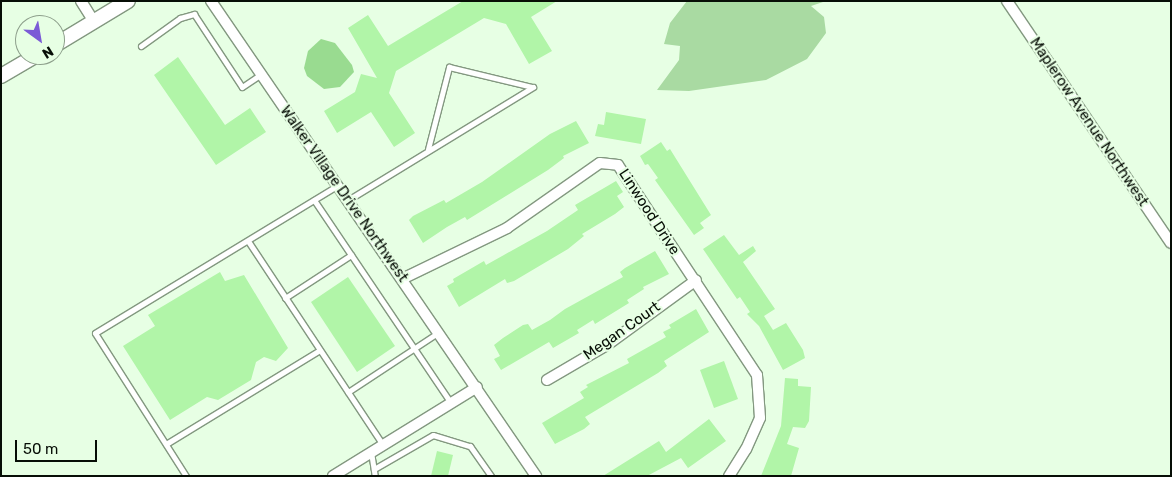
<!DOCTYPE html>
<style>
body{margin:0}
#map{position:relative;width:1172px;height:477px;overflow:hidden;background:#e7ffe4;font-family:Rubik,sans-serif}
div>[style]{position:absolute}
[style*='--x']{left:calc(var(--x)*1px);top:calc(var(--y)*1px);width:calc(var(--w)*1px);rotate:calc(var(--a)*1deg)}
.green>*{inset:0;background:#a9daa2}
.water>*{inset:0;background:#99db90}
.building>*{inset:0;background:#b1f5a8}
.roads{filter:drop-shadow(1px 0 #839880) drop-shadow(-1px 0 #839880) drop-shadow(0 1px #839880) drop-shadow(0 -1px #839880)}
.lane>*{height:5px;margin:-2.5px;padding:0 2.5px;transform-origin:2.5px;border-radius:2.5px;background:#fff}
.street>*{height:10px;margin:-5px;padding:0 5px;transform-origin:5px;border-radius:5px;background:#fff}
.secondary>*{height:14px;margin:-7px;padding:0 7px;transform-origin:7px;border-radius:7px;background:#fff}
span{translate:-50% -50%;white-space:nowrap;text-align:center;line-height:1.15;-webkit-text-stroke:4.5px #e7ffe4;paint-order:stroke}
.street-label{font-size:15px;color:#070e06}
.frame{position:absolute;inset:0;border:2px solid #070e06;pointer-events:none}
.north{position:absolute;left:15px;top:15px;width:50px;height:50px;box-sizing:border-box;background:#e7ffe4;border:1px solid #8d9f8b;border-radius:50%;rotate:148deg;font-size:14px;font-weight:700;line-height:20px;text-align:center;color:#070e06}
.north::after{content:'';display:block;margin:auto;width:18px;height:22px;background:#7b5bd6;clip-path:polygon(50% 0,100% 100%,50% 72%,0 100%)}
.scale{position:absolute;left:15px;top:440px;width:82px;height:22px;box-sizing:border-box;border:2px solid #070e06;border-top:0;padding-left:6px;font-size:15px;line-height:18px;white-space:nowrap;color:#070e06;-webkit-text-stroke:4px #e7ffe4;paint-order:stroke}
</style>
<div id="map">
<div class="green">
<div style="clip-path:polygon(687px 1px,826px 1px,811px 6px,824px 17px,826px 33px,807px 59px,766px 80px,689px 91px,657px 90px,679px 60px,680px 46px,664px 44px,670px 23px)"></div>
</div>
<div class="water">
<div style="clip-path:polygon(321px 39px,335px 43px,352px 65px,354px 72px,340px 87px,324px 89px,307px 76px,304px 68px,308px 51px)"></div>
</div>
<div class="building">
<div style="clip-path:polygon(463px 1px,557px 1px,531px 17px,552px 51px,529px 64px,506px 24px,484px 18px,396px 71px,389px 93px,415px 133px,394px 147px,371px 112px,337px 133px,324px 111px,355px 92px,361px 74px,377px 78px,348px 28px,368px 15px,388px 46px)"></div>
<div style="clip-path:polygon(178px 57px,225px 125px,250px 108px,266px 132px,216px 165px,154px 75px)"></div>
<div style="clip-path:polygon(606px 112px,646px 119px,641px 144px,595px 136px,598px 124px,604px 125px)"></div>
<div style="clip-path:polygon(576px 121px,589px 143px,563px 156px,564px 158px,548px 170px,467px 220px,465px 217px,447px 227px,423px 243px,409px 220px,413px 216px,444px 200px,446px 203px,482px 182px,550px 134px)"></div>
<div style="clip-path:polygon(661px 142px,667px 151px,670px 149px,711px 215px,700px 223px,704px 228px,694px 235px,655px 180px,658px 178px,648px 164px,645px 165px,640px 156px)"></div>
<div style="clip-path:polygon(616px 181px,623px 192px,617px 196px,624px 207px,615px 214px,582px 234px,584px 236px,568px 249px,514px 281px,507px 283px,505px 279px,459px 307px,447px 286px,454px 282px,453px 279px,484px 261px,486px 265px,547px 231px,578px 210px,575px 205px)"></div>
<div style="clip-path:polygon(724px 235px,739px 255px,753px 246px,756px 251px,743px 262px,775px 309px,764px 316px,773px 330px,786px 323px,803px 350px,805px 358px,783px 370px,759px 326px,747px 314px,750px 312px,740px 297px,737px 299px,703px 249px)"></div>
<div style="clip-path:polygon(655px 251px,669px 274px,643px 287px,644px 289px,627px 300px,629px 303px,595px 324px,593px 320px,577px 330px,579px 333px,553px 348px,549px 342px,501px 370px,494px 359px,500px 356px,494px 345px,503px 338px,523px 325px,528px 324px,532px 330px,550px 320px,565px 309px,623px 277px,620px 272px,625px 268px)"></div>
<div style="clip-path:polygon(220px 272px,225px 281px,244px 275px,288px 348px,276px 361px,264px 357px,256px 362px,251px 380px,218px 400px,207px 397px,170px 420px,123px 346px,155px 326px,148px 315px)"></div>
<div style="clip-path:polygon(348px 277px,395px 346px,357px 372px,311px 302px)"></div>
<div style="clip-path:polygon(696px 309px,709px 332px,664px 361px,667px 366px,658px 373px,585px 417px,590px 424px,584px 429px,555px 444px,542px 423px,584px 398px,580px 392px,588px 387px,586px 385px,629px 363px,627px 359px,666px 337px,663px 332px,671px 328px,669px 325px)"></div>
<div style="clip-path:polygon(724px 361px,738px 399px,714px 408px,700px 370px)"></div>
<div style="clip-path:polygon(785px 378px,798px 379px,798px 386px,811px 387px,809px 421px,805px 428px,793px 427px,787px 444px,799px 448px,791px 476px,761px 476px,781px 426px)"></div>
<div style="clip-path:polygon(709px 419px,726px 441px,688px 468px,681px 458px,647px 476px,603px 476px,659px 441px,666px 452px)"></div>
<div style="clip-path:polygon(437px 451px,453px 455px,448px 476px,431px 476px)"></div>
</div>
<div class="roads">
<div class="lane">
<div style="--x:141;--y:46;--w:48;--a:-35.7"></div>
<div style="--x:180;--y:18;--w:15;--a:-16"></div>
<div style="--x:194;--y:14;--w:87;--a:56.7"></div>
<div style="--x:242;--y:87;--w:23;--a:-34"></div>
<div style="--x:428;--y:149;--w:85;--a:-75.6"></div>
<div style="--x:449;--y:67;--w:85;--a:13.5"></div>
<div style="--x:314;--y:200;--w:245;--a:56"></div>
<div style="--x:348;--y:200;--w:217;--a:-31.4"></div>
<div style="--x:248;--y:241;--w:245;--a:56.5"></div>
<div style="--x:285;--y:298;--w:79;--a:-33.1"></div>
<div style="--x:348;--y:392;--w:109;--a:-33.4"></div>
<div style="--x:166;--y:444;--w:180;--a:-31.4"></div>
<div style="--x:371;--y:452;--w:24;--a:81"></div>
<div style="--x:374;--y:469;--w:68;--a:-30"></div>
<div style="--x:433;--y:435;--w:39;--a:17"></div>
<div style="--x:470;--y:446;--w:37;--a:55"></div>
<div style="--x:186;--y:476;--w:169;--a:-122.5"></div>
<div style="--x:95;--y:333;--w:285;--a:-31.3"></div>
</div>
<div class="street">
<div style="--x:81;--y:1;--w:25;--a:58"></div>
<div style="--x:211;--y:1;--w:576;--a:55.62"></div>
<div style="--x:1007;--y:1;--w:292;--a:55.9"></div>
<div style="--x:402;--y:279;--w:117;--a:-25.9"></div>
<div style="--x:507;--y:228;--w:113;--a:-35"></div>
<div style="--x:600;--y:163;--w:18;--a:6"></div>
<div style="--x:618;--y:165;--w:252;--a:56.5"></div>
<div style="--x:757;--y:375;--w:43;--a:86"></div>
<div style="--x:760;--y:418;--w:34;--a:114"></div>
<div style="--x:746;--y:449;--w:32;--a:122"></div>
<div style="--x:547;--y:380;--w:69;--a:-30.3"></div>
<div style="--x:607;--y:345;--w:110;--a:-36.1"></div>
<div style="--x:333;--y:476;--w:169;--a:-31.7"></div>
</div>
<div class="secondary">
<div style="--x:55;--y:45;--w:85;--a:-31.1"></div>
<div style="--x:1;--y:76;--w:42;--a:-30.3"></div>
</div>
</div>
<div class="street-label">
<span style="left:1089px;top:122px;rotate:56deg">Maplerow Avenue Northwest</span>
<span style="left:344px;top:194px;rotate:55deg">Walker Village Drive Northwest</span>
<span style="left:649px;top:212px;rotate:57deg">Linwood Drive</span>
<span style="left:622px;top:331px;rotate:-35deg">Megan Court</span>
</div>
<div class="frame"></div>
<div class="north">N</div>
<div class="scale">50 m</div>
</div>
